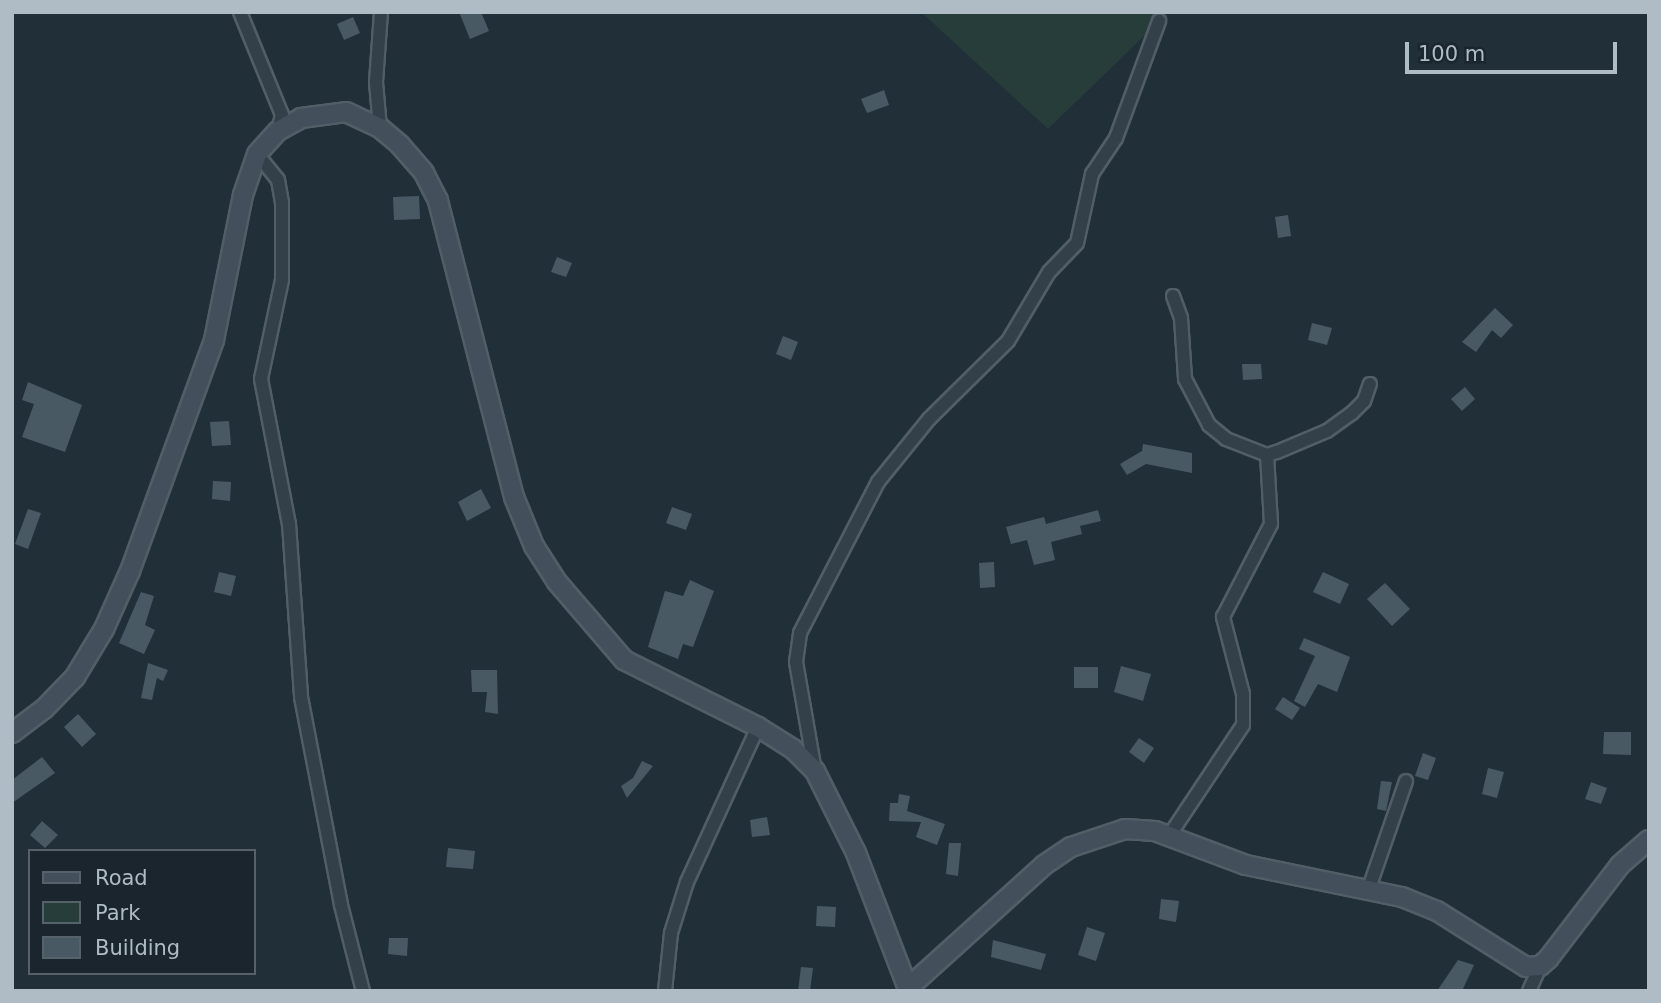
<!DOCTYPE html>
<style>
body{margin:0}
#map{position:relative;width:1661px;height:1003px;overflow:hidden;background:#212f38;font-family:"DejaVu Sans",sans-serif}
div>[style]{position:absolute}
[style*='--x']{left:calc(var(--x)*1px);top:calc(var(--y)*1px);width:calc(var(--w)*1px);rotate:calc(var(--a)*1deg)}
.green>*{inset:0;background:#263d3a}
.building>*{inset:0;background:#495964}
.roads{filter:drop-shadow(2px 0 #525e66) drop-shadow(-2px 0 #525e66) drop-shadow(0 2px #525e66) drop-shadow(0 -2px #525e66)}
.street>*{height:12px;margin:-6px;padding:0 6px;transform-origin:6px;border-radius:6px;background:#344049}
.secondary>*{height:18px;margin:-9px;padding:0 9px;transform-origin:9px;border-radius:9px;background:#43505c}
span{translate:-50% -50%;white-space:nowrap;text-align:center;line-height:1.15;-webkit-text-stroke:5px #1a252d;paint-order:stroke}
.frame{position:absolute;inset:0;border:14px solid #afbbc5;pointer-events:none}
.legend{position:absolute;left:28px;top:849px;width:228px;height:126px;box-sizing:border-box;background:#1a252d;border:2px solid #56616a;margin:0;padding:9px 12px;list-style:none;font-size:21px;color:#afbbc5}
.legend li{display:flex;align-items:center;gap:14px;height:35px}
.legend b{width:35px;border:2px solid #56616a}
.scale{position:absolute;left:1405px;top:42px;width:212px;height:32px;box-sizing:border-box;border:4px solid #afbbc5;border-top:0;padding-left:9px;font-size:21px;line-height:24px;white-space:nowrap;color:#afbbc5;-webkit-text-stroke:5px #1a252d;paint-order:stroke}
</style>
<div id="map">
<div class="green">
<div style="clip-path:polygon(921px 12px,1169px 12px,1048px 129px)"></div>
</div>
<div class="building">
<div style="clip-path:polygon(459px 12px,481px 12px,489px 31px,470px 39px)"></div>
<div style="clip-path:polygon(353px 17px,360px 33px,344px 40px,337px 24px)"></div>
<div style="clip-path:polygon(884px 90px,889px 105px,867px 113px,861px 99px)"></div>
<div style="clip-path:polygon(419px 196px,420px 219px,394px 220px,393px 197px)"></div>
<div style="clip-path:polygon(1288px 215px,1291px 236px,1278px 238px,1275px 217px)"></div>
<div style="clip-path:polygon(557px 257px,572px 263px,566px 277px,551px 272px)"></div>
<div style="clip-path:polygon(1495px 308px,1513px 325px,1501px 338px,1492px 330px,1476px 352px,1462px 342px)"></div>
<div style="clip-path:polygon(1312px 323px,1332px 328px,1327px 345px,1308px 340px)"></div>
<div style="clip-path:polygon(783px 336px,798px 342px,791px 360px,776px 354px)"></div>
<div style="clip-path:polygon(1242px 364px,1261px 364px,1262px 379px,1243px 380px)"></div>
<div style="clip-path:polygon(28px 382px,82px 405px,65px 452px,22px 437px,34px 404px,22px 400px)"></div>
<div style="clip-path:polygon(1465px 387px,1475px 399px,1462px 411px,1451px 399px)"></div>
<div style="clip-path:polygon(229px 421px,231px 445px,212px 446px,210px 422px)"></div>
<div style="clip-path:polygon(1143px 444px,1192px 453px,1192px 473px,1146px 464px,1127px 475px,1120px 464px,1142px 451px)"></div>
<div style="clip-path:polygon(213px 481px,231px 482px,230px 501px,212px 499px)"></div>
<div style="clip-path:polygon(481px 489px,491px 508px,467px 521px,458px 502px)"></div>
<div style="clip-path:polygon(672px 507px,692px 514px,686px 530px,666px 523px)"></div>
<div style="clip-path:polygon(28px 509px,41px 513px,28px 549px,15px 544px)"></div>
<div style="clip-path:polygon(1098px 510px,1101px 521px,1080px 526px,1082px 534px,1051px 542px,1055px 560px,1034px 565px,1027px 540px,1011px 544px,1006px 527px,1044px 517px,1046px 524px)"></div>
<div style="clip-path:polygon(994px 562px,995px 587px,980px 588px,979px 563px)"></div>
<div style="clip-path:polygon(219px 572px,236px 576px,231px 596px,214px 592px)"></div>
<div style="clip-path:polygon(1323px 572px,1349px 584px,1340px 604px,1313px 592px)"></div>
<div style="clip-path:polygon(690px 580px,714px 591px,693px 647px,683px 644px,678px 659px,648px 647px,665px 591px,683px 596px)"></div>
<div style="clip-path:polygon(1385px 583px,1410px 609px,1392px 626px,1367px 599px)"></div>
<div style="clip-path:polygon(141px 592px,154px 596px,145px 625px,155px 630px,144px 654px,119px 643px)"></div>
<div style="clip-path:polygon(1304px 638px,1350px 657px,1337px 692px,1318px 684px,1305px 707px,1294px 701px,1315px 656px,1299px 649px)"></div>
<div style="clip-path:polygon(148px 663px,168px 670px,163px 681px,157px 678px,152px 700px,141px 698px)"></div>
<div style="clip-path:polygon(1121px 666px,1151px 674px,1143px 701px,1114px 692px)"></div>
<div style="clip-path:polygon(1074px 667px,1098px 667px,1098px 688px,1074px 688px)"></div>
<div style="clip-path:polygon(471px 670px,497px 670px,498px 714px,485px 712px,487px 692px,472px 692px)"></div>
<div style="clip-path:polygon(1283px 697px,1300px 708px,1292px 720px,1275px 709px)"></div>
<div style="clip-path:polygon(78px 714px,96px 734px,82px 747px,64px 727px)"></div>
<div style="clip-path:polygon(1604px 732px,1631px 732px,1631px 755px,1603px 754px)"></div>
<div style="clip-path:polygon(1139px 738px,1154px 748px,1144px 763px,1129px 752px)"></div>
<div style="clip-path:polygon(1423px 753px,1436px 758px,1428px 780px,1415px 776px)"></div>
<div style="clip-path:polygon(42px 757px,55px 773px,12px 803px,12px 780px)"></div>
<div style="clip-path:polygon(642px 761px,653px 766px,627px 798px,621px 786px,633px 778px)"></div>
<div style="clip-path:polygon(1488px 768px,1504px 772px,1497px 798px,1482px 794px)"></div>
<div style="clip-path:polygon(1381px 781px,1392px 782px,1386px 811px,1377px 809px)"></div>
<div style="clip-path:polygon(1591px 782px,1607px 788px,1601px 804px,1585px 799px)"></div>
<div style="clip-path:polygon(899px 794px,910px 796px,907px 811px,945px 824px,937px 845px,916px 837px,921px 822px,889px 821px,890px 803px,898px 803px)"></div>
<div style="clip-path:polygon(767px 817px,770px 835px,752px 837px,750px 820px)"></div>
<div style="clip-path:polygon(42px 821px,58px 835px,45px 848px,30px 835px)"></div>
<div style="clip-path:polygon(949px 843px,961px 843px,958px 876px,946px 874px)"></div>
<div style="clip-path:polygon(448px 848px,475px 851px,473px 869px,446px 867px)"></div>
<div style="clip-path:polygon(1161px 899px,1179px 901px,1176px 922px,1159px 919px)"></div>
<div style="clip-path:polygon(817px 906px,836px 907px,835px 927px,816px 926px)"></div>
<div style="clip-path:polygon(1087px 927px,1105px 933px,1096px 961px,1078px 955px)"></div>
<div style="clip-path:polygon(389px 938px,408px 938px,407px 956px,388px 954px)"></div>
<div style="clip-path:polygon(993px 940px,1046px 954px,1041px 970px,991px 957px)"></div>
<div style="clip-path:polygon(1458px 960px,1474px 965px,1462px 991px,1437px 991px)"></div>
<div style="clip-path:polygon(801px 967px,813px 968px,810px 991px,798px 991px)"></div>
</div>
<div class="roads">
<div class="street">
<div style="--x:240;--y:12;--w:111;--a:67.8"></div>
<div style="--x:282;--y:115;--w:16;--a:104"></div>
<div style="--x:380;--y:128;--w:46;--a:-95"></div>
<div style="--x:376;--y:82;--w:70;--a:-85.9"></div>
<div style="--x:257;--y:154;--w:33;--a:51"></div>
<div style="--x:278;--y:180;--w:22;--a:80"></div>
<div style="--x:282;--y:202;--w:78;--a:90"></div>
<div style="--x:282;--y:280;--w:101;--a:102"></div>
<div style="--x:261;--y:379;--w:148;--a:79.1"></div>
<div style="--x:289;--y:524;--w:173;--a:86"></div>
<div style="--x:301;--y:697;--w:212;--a:79.1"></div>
<div style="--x:341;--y:905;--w:89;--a:75.7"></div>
<div style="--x:1173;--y:296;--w:23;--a:70"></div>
<div style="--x:1181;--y:318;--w:61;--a:86.2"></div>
<div style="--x:1185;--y:379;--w:52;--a:62.4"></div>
<div style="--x:1209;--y:425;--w:22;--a:39"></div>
<div style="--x:1226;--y:439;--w:44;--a:21.3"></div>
<div style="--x:1267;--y:455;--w:10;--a:-17"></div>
<div style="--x:1277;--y:452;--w:54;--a:-22.8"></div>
<div style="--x:1327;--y:431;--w:31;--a:-36"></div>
<div style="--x:1352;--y:413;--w:17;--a:-45"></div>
<div style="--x:1364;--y:401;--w:18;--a:-71"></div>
<div style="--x:815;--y:771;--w:111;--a:-99.9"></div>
<div style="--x:796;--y:662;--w:29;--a:-82"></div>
<div style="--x:800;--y:633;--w:170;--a:-62.7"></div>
<div style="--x:878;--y:482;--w:81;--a:-51"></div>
<div style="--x:929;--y:419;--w:111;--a:-44.6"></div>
<div style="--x:1008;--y:341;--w:80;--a:-59.3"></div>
<div style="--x:1049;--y:272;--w:40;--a:-46"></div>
<div style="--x:1077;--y:243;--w:71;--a:-77.7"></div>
<div style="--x:1092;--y:174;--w:43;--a:-56.3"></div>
<div style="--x:1116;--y:138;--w:125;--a:-69.8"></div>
<div style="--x:1169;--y:836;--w:133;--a:-56.3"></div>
<div style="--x:1243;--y:725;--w:31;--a:-90"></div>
<div style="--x:1243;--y:694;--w:80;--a:-104.6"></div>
<div style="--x:1223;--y:617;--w:105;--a:-62.7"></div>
<div style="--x:1271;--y:524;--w:69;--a:-93.3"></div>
<div style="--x:1369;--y:888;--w:113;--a:-70.9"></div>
<div style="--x:665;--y:991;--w:58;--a:-84.1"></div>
<div style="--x:671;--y:933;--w:53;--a:-72.6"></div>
<div style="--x:687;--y:882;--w:170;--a:-65.4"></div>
<div style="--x:1529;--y:991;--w:27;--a:-66"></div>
</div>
<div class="secondary">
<div style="--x:12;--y:733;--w:40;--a:-37"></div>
<div style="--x:44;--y:709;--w:45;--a:-45.9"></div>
<div style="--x:75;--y:677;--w:56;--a:-58.9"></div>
<div style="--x:104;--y:629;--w:64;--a:-65.9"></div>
<div style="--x:130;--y:571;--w:246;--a:-70"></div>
<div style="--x:214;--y:340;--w:148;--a:-78.7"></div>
<div style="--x:243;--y:195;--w:43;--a:-71.1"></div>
<div style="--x:257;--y:154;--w:31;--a:-48"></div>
<div style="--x:278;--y:131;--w:26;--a:-29"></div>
<div style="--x:301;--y:118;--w:45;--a:-7.6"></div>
<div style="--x:346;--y:112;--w:38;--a:25"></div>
<div style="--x:380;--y:128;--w:26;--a:40"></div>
<div style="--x:400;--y:145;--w:37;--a:49"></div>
<div style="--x:424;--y:173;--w:31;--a:63"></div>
<div style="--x:438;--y:201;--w:306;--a:75.6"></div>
<div style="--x:514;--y:497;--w:53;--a:67.8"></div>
<div style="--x:534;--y:546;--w:43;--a:57.4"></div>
<div style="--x:557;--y:582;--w:103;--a:49.3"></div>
<div style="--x:624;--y:660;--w:150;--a:26.6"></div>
<div style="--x:758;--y:727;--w:41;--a:32.2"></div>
<div style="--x:793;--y:749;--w:31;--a:45"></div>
<div style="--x:815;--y:771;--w:92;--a:63.4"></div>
<div style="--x:856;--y:853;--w:148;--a:69"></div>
<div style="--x:908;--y:988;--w:183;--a:-42.1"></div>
<div style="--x:1044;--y:865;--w:32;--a:-34"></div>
<div style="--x:1071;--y:847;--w:57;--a:-18.4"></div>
<div style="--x:1125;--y:829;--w:30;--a:4"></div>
<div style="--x:1155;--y:831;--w:97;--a:20.5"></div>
<div style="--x:1246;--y:865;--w:159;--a:11.6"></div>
<div style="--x:1402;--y:897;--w:38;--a:22"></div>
<div style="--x:1437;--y:911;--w:105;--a:32.2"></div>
<div style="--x:1526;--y:967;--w:14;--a:-4"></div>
<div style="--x:1540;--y:966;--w:11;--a:-41"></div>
<div style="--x:1548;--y:959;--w:118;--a:-52.5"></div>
<div style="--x:1620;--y:865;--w:38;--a:-41"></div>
</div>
</div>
<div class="frame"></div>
<ul class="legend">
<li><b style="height:9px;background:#43505c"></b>Road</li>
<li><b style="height:19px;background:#263d3a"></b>Park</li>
<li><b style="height:19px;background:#495964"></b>Building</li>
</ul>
<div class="scale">100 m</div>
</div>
